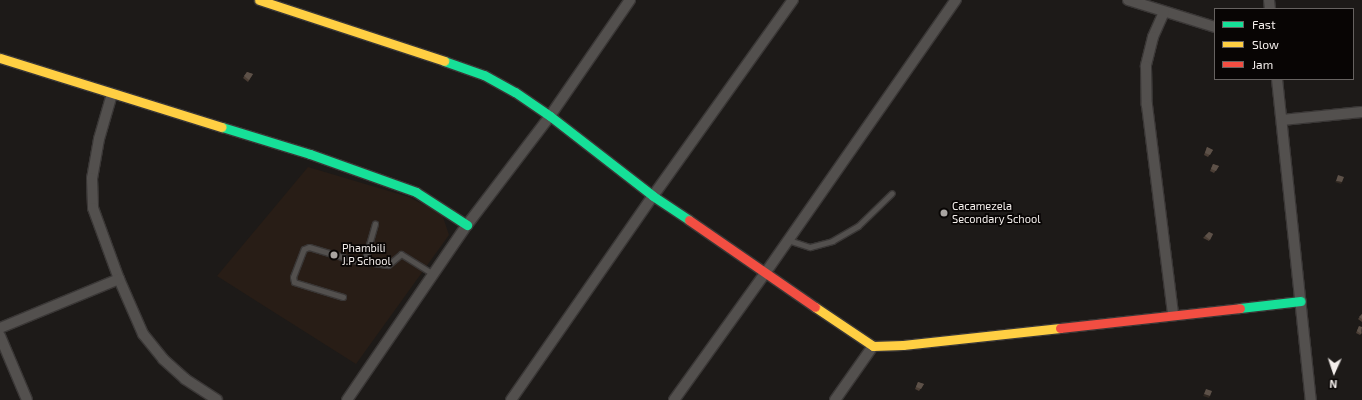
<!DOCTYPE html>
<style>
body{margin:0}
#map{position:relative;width:1362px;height:400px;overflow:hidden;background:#1d1a18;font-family:"Exo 2",sans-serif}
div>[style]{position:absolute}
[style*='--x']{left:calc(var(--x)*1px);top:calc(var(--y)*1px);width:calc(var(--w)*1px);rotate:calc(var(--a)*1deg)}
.built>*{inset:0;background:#281d16}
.roads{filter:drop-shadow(1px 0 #3a3736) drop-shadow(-1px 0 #3a3736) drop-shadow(0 1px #3a3736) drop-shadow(0 -1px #3a3736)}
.lane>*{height:5px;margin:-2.5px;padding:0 2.5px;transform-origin:2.5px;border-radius:2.5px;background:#53504e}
.street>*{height:10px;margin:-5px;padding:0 5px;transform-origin:5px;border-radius:5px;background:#53504e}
.fast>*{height:9px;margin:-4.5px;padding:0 4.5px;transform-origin:4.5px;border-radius:4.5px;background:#16e098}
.slow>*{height:9px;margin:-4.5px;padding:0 4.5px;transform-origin:4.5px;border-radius:4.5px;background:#ffcf43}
.jam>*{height:9px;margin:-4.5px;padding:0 4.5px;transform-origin:4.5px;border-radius:4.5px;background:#f24e42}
.wall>*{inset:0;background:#4b3e35}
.shaded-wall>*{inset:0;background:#312821}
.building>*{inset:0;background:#5d5148}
.dots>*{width:11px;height:11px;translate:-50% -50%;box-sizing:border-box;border:2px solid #080504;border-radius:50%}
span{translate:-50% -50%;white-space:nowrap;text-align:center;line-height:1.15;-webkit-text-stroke:3.5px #080504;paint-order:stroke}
.poi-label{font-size:11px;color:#f3eeeb}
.left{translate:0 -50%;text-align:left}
.legend{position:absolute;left:1214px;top:8px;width:140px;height:72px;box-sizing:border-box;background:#080504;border:1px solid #666260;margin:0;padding:5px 7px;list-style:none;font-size:12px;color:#f3eeeb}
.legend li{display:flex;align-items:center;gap:8px;height:20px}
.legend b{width:20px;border:1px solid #666260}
.north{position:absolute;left:1314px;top:352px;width:40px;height:40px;-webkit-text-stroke:3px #080504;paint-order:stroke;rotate:183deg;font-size:11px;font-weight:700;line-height:16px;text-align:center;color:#f3eeeb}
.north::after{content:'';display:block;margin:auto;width:14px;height:18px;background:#f3eeeb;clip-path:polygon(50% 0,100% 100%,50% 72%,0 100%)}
</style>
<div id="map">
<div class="built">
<div style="clip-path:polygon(308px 167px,409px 197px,442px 214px,449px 235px,356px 364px,217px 276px)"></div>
</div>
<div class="roads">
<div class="lane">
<div style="--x:788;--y:240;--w:23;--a:18"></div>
<div style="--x:810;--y:247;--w:23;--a:-15"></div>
<div style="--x:832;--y:241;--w:30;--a:-30"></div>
<div style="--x:858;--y:226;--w:47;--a:-44.1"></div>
<div style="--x:364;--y:262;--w:40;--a:-74"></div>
<div style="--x:343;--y:297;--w:51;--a:-163"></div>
<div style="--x:294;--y:282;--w:5;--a:-101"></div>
<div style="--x:293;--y:277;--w:30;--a:-69"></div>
<div style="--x:304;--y:249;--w:5;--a:-22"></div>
<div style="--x:309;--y:247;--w:45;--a:16.8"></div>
<div style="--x:352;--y:260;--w:36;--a:8"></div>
<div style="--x:388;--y:265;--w:17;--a:-40"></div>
<div style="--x:401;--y:254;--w:38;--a:32"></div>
</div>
<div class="street">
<div style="--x:1128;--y:0;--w:91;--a:17.2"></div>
<div style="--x:1269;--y:0;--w:9;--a:84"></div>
<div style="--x:1164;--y:12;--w:27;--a:114"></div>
<div style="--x:1153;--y:37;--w:30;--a:104"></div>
<div style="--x:1146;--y:66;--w:39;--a:89"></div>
<div style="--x:1147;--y:105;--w:211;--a:82.9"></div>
<div style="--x:1277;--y:79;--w:323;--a:84"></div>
<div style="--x:112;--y:94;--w:47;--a:106.1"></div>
<div style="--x:99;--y:139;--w:40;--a:100"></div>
<div style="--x:92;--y:178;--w:30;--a:88"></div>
<div style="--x:93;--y:208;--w:76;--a:69.9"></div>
<div style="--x:119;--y:279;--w:60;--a:66.4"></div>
<div style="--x:143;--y:334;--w:32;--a:51"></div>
<div style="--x:163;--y:359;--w:30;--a:42"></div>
<div style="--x:185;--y:379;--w:38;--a:33"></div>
<div style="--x:1282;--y:120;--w:80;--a:-5.7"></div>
<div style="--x:0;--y:328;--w:129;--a:-22.4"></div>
<div style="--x:0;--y:336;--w:69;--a:67.1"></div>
<div style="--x:347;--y:400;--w:212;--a:-55.6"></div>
<div style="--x:467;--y:225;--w:137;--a:-52.7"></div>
<div style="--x:550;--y:116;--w:141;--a:-55.4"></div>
<div style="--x:511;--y:400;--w:249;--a:-55.2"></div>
<div style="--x:653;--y:196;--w:241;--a:-54.5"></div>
<div style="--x:674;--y:400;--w:158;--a:-54.3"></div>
<div style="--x:766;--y:272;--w:332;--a:-55.1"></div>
<div style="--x:835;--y:400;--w:66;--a:-54.9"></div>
</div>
<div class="fast">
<div style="--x:444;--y:61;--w:42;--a:19.3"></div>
<div style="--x:484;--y:75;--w:35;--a:29"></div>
<div style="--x:515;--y:92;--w:42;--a:34.4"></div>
<div style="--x:550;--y:116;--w:130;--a:37.8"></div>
<div style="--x:653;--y:196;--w:43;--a:33.7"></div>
<div style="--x:222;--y:127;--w:92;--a:17.1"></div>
<div style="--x:310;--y:154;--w:113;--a:19.7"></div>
<div style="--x:416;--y:192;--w:61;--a:32.9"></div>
<div style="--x:1240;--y:308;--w:61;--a:-6.5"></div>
</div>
<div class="slow">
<div style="--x:259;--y:0;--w:195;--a:18.2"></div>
<div style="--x:0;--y:58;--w:232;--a:17.3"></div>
<div style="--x:815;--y:307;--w:70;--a:33.9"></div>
<div style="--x:873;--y:346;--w:30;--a:-2"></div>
<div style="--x:903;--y:345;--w:158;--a:-6.2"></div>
</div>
<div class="jam">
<div style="--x:689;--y:220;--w:153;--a:34.6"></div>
<div style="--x:1060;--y:328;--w:181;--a:-6.3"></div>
</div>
</div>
<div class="wall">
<div style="clip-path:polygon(247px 72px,253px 74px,248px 82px,243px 78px)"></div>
<div style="clip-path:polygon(1207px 147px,1213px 150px,1208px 157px,1204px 155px)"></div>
<div style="clip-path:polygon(1213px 164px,1219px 166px,1214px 173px,1210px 171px)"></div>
<div style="clip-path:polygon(1209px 232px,1213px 234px,1209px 241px,1203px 238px)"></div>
<div style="clip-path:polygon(1362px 314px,1362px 322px,1358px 319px)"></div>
<div style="clip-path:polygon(1359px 326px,1362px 333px,1360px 335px,1356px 333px)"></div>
<div style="clip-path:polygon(918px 382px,924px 384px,919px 391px,915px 389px)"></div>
</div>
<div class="shaded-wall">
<div style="clip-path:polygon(1336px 181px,1342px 182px,1341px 184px,1335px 182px)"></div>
<div style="clip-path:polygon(1204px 394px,1210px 396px,1209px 398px,1203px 396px)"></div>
</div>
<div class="building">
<div style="clip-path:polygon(247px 72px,253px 74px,249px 80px,244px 76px)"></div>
<div style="clip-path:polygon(1207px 147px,1213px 150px,1210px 155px,1205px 153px)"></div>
<div style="clip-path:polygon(1213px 164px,1219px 166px,1216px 171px,1211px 169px)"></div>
<div style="clip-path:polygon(1338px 175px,1344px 177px,1342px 182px,1336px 181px)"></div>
<div style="clip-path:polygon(1209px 232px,1213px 234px,1210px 240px,1205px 236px)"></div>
<div style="clip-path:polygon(1362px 314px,1362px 319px,1359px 317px)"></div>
<div style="clip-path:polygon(1359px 326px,1362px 327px,1361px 334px,1357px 331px)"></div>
<div style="clip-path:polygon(918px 382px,924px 384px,921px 389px,916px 387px)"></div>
<div style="clip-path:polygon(1206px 389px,1212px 391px,1210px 396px,1204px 394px)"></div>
</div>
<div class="dots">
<div style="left:944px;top:213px;background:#a8a4a1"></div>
<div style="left:334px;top:255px;background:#a8a4a1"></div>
</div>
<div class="poi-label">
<span class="left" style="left:952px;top:213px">Cacamezela<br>Secondary School</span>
<span class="left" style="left:342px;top:255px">Phambili<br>J.P School</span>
</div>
<ul class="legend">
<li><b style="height:5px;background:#16e098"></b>Fast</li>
<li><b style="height:5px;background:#ffcf43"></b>Slow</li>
<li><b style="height:5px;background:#f24e42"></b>Jam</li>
</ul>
<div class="north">N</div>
</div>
